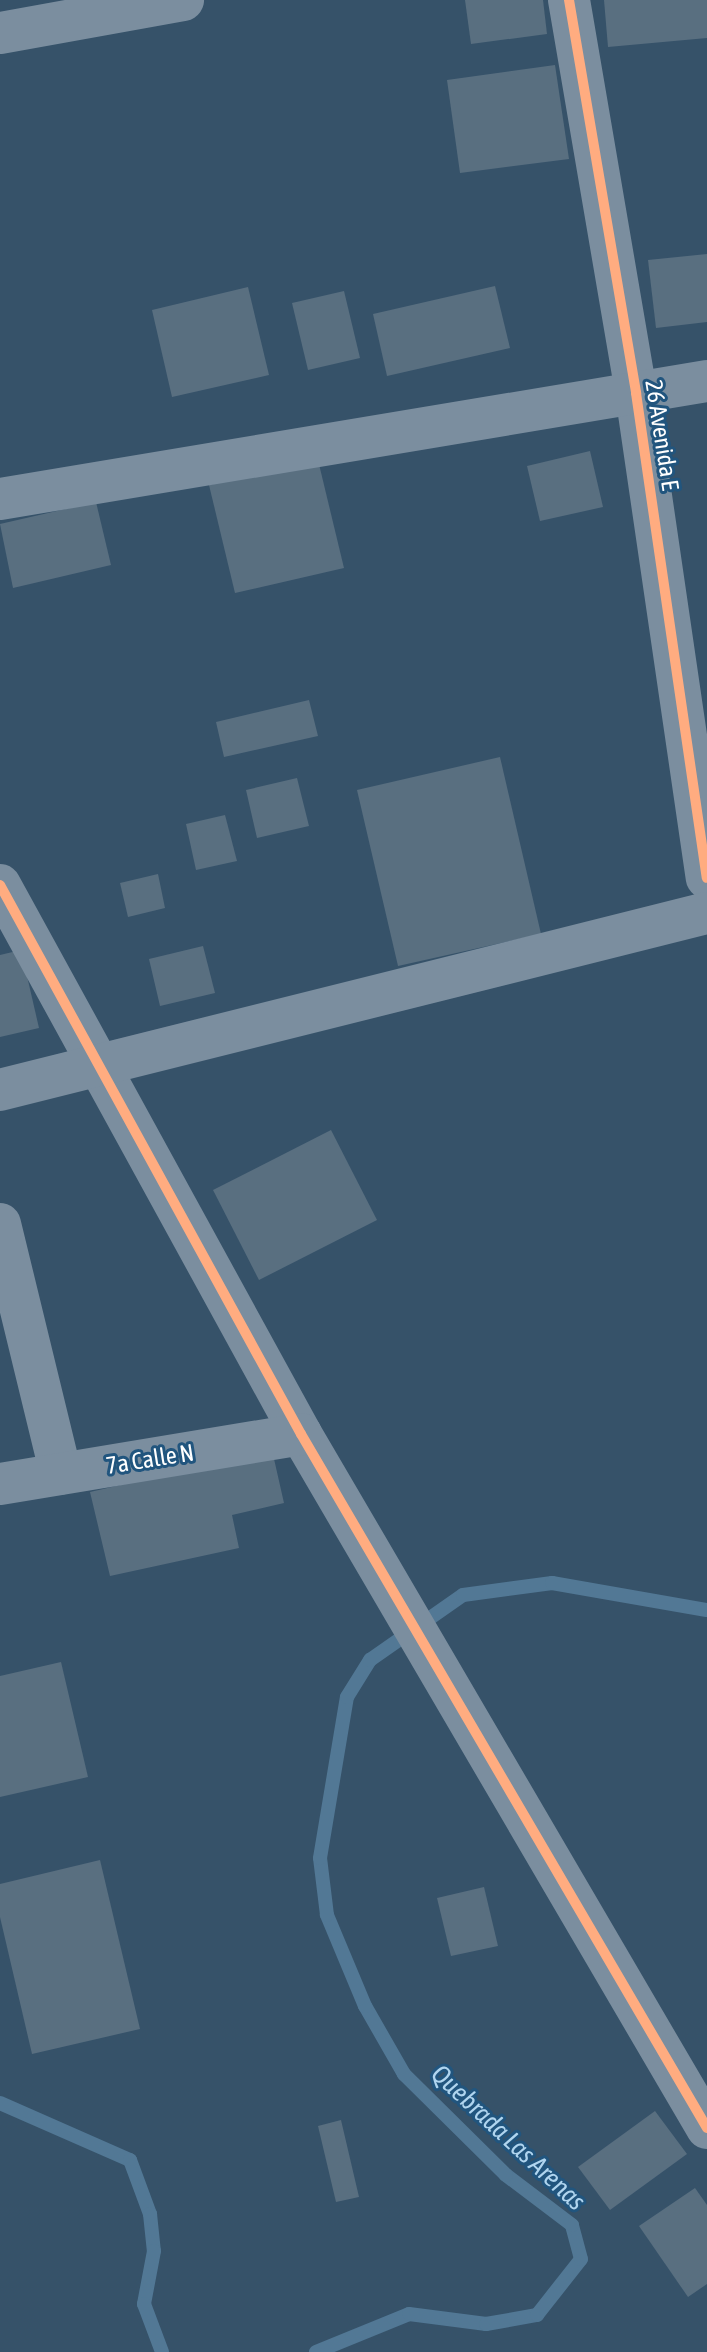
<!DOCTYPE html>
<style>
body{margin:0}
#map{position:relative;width:707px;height:2352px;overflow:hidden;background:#365269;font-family:"Asap Condensed",sans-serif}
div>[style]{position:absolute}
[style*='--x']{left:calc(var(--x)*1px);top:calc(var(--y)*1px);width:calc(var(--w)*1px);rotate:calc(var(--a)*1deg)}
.stream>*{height:14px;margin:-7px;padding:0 7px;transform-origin:7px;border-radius:7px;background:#527895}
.building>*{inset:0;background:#596f80}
.street>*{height:42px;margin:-21px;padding:0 21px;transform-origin:21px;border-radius:21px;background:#7b8e9f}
.cycleway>*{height:10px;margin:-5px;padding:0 5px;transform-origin:5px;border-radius:5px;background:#ffac80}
span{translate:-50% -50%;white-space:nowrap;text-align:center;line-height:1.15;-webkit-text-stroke:6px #21557e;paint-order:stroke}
.street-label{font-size:24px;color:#fff}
.water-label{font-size:26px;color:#b0d5ef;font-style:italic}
</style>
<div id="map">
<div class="stream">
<div style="--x:0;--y:2103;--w:142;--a:23.7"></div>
<div style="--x:130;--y:2160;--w:58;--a:69.7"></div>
<div style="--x:150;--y:2214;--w:37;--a:84"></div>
<div style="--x:154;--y:2251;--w:54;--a:100.7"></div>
<div style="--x:144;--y:2304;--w:51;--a:69.4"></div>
<div style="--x:316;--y:2352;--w:100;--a:-22.2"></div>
<div style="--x:409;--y:2314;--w:78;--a:7.4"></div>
<div style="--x:486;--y:2324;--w:52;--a:-10"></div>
<div style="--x:537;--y:2315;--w:71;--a:-51.8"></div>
<div style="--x:581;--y:2259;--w:35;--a:-105"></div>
<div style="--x:572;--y:2225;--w:83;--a:-142.9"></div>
<div style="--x:506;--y:2175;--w:144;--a:-135.3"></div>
<div style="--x:404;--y:2074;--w:78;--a:-119.8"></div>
<div style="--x:365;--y:2006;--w:99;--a:-112.7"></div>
<div style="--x:327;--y:1915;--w:57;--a:-97"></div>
<div style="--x:320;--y:1858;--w:163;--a:-80.5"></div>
<div style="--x:347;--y:1697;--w:44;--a:-58.1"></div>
<div style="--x:370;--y:1660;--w:113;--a:-35"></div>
<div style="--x:463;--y:1595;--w:90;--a:-7.7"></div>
<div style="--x:552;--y:1583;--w:157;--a:9.9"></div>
</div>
<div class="building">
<div style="clip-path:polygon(465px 0,543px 0,547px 34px,471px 44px)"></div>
<div style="clip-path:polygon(604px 0,707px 0,707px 38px,608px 47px)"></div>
<div style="clip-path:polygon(555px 65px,569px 159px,460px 173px,447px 80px)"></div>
<div style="clip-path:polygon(707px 254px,707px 322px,656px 328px,648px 260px)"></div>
<div style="clip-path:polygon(495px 286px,510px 348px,387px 376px,373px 314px)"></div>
<div style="clip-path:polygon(248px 287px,269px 375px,172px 397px,152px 310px)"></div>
<div style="clip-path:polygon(344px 291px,360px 358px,308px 370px,292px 303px)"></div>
<div style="clip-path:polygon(590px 451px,603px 507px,540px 521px,527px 466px)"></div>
<div style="clip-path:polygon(318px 460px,344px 568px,235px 593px,209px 485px)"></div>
<div style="clip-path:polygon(96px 502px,111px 565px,13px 588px,0 524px)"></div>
<div style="clip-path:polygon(309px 700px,318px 736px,224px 757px,216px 722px)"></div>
<div style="clip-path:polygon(500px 757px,541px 934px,398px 966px,357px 790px)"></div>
<div style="clip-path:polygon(297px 778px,309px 826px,257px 838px,246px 790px)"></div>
<div style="clip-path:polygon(225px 815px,237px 861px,196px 870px,186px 824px)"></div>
<div style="clip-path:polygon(158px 874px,165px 908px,128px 917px,120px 883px)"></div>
<div style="clip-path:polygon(203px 946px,215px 993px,160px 1006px,149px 959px)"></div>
<div style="clip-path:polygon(21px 950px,39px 1028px,0 1037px,0 955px)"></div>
<div style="clip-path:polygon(331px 1130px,377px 1220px,259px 1280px,213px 1190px)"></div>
<div style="clip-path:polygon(272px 1450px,284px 1503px,232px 1515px,239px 1548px,110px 1576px,90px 1492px)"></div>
<div style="clip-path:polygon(61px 1662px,88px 1777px,0 1797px,0 1676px)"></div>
<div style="clip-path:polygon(100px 1860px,140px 2029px,32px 2054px,0 1917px,0 1884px)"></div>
<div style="clip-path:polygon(484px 1887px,498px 1946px,451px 1956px,437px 1898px)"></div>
<div style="clip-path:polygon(655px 2111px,687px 2154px,610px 2210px,578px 2167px)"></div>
<div style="clip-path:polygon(341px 2120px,359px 2197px,336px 2202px,318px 2126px)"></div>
<div style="clip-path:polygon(695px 2188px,707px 2205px,707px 2284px,688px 2297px,639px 2226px)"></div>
</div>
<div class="street">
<div style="--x:569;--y:0;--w:399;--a:80.3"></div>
<div style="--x:636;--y:393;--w:490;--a:81.7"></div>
<div style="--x:0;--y:33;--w:186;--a:-10.2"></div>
<div style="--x:0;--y:499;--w:717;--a:-9.48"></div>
<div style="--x:0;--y:885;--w:626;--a:61.27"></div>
<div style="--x:301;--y:1434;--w:804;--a:59.67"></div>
<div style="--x:0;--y:1090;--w:729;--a:-14.06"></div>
<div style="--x:0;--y:1224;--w:257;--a:76.3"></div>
<div style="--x:0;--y:1484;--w:305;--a:-9.4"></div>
</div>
<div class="cycleway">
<div style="--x:569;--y:0;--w:399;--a:80.3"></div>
<div style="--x:636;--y:393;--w:490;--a:81.7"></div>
<div style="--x:0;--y:885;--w:626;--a:61.27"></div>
<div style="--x:301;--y:1434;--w:804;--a:59.67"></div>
</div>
<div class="street-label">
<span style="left:662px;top:435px;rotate:81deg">26 Avenida E</span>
<span style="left:150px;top:1459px;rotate:-9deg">7a Calle N</span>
</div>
<div class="water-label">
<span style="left:508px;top:2138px;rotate:43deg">Quebrada Las Arenas</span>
</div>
</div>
